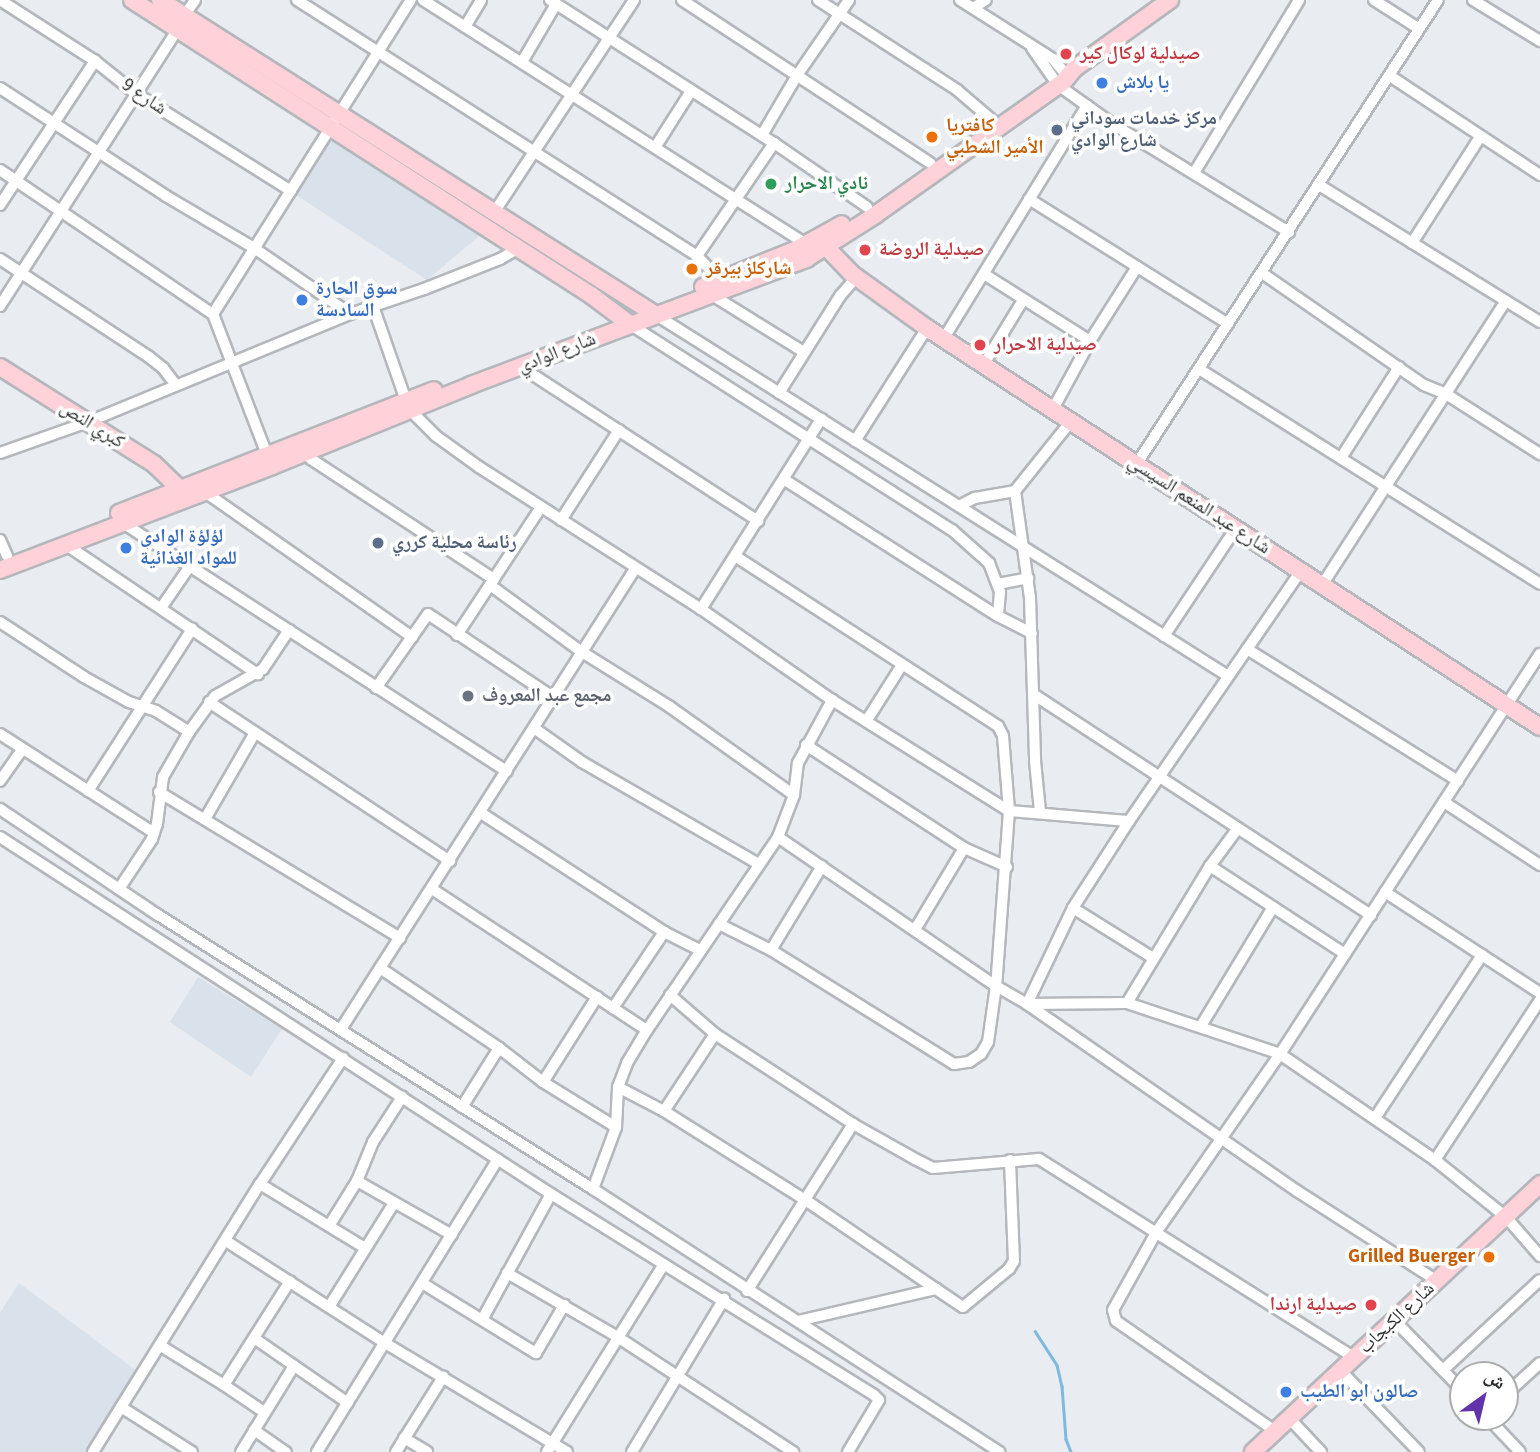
<!DOCTYPE html>
<meta charset="utf-8">
<style>
body{margin:0}
#map{position:relative;width:1540px;height:1452px;overflow:hidden;background:#e9ecf0;font-family:"Source Sans 3","Noto Naskh Arabic",sans-serif}
div>[style]{position:absolute}
[style*='--x']{left:calc(var(--x)*1px);top:calc(var(--y)*1px);width:calc(var(--w)*1px);rotate:calc(var(--a)*1deg)}
.built>*{inset:0;background:#d9e1eb}
.stream>*{height:2.5px;margin:-1.25px;padding:0 1.25px;transform-origin:1.25px;border-radius:1.25px;background:#80b9df}
.roads{filter:drop-shadow(2px 0 #b4b7bb) drop-shadow(-2px 0 #b4b7bb) drop-shadow(0 2px #b4b7bb) drop-shadow(0 -2px #b4b7bb)}
.street>*{height:10px;margin:-5px;padding:0 5px;transform-origin:5px;border-radius:5px;background:#fff}
.secondary>*{height:16px;margin:-8px;padding:0 8px;transform-origin:8px;border-radius:8px;background:#fed2d8}
.dots>*{width:19px;height:19px;translate:-50% -50%;box-sizing:border-box;border:4px solid #fff;border-radius:50%}
span{translate:-50% -50%;white-space:nowrap;text-align:center;line-height:1.15;-webkit-text-stroke:7px #fff;paint-order:stroke}
.health-label{font-size:19px;color:#be3a42;font-weight:700}
.left{translate:0 -50%;text-align:left}
.right{translate:-100% -50%;text-align:right}
.shop-label{font-size:19px;color:#366cbe;font-weight:700}
.street-label{font-size:19px;color:#2b2d2e}
.service-label{font-size:19px;color:#4e5e75;font-weight:700}
.food-label{font-size:19px;color:#c56008;font-weight:700}
.leisure-label{font-size:19px;color:#27864d;font-weight:700}
.worship-label{font-size:19px;color:#5b616d;font-weight:700}
.north{position:absolute;left:1449px;top:1361px;width:70px;height:70px;box-sizing:border-box;background:#fff;border:2px solid #aaabab;border-radius:50%;rotate:34deg;font-size:19px;font-weight:700;line-height:28px;text-align:center;color:#2b2d2e}
.north::after{content:'';display:block;margin:auto;width:24px;height:32px;background:#6134ac;clip-path:polygon(50% 0,100% 100%,50% 72%,0 100%)}
</style>
<div id="map">
<div class="built">
<div style="clip-path:polygon(339px 121px,498px 220px,427px 280px,293px 193px)"></div>
<div style="clip-path:polygon(198px 977px,282px 1029px,251px 1077px,170px 1022px)"></div>
<div style="clip-path:polygon(19px 1283px,138px 1372px,87px 1452px,0 1452px,0 1313px)"></div>
</div>
<div class="stream">
<div style="--x:1035;--y:1331;--w:40;--a:57.1"></div>
<div style="--x:1057;--y:1365;--w:22;--a:77"></div>
<div style="--x:1062;--y:1386;--w:53;--a:85.7"></div>
<div style="--x:1066;--y:1439;--w:14;--a:69"></div>
</div>
<div class="roads">
<div class="street">
<div style="--x:0;--y:0;--w:113;--a:32.7"></div>
<div style="--x:95;--y:61;--w:51;--a:38.7"></div>
<div style="--x:135;--y:93;--w:184;--a:32.1"></div>
<div style="--x:297;--y:0;--w:475;--a:32.6"></div>
<div style="--x:697;--y:256;--w:33;--a:46"></div>
<div style="--x:423;--y:0;--w:456;--a:32.5"></div>
<div style="--x:550;--y:0;--w:266;--a:32.6"></div>
<div style="--x:774;--y:143;--w:113;--a:34.5"></div>
<div style="--x:682;--y:0;--w:297;--a:33.3"></div>
<div style="--x:818;--y:0;--w:166;--a:32.9"></div>
<div style="--x:957;--y:90;--w:45;--a:40.5"></div>
<div style="--x:960;--y:0;--w:110;--a:32.4"></div>
<div style="--x:1053;--y:59;--w:26;--a:50"></div>
<div style="--x:1374;--y:0;--w:52;--a:32.5"></div>
<div style="--x:1473;--y:0;--w:79;--a:31.5"></div>
<div style="--x:973;--y:8;--w:15;--a:-32"></div>
<div style="--x:184;--y:16;--w:19;--a:-55"></div>
<div style="--x:465;--y:27;--w:31;--a:-59"></div>
<div style="--x:1032;--y:48;--w:45;--a:54.9"></div>
<div style="--x:1058;--y:85;--w:65;--a:35.6"></div>
<div style="--x:1111;--y:123;--w:209;--a:31.5"></div>
<div style="--x:522;--y:62;--w:67;--a:-59.6"></div>
<div style="--x:1390;--y:76;--w:180;--a:33.4"></div>
<div style="--x:0;--y:88;--w:198;--a:33"></div>
<div style="--x:166;--y:196;--w:102;--a:30.6"></div>
<div style="--x:254;--y:248;--w:116;--a:34.5"></div>
<div style="--x:762;--y:135;--w:71;--a:-59.5"></div>
<div style="--x:798;--y:74;--w:90;--a:-55.4"></div>
<div style="--x:656;--y:146;--w:65;--a:-57.5"></div>
<div style="--x:0;--y:170;--w:257;--a:34.1"></div>
<div style="--x:213;--y:314;--w:371;--a:-57.8"></div>
<div style="--x:1194;--y:173;--w:202;--a:-58.7"></div>
<div style="--x:1319;--y:185;--w:260;--a:31.8"></div>
<div style="--x:1029;--y:199;--w:235;--a:32.1"></div>
<div style="--x:0;--y:205;--w:173;--a:-56.6"></div>
<div style="--x:493;--y:214;--w:256;--a:-56.6"></div>
<div style="--x:1412;--y:243;--w:126;--a:-57.3"></div>
<div style="--x:697;--y:256;--w:137;--a:-55.7"></div>
<div style="--x:0;--y:259;--w:178;--a:33.3"></div>
<div style="--x:149;--y:357;--w:18;--a:38"></div>
<div style="--x:163;--y:368;--w:20;--a:53"></div>
<div style="--x:1262;--y:273;--w:197;--a:34.7"></div>
<div style="--x:1424;--y:385;--w:24;--a:22"></div>
<div style="--x:1446;--y:394;--w:112;--a:32.6"></div>
<div style="--x:984;--y:274;--w:125;--a:32.3"></div>
<div style="--x:712;--y:295;--w:108;--a:31.8"></div>
<div style="--x:0;--y:306;--w:329;--a:-57.3"></div>
<div style="--x:373;--y:306;--w:101;--a:70.8"></div>
<div style="--x:213;--y:314;--w:151;--a:69"></div>
<div style="--x:656;--y:315;--w:676;--a:32.26"></div>
<div style="--x:631;--y:325;--w:381;--a:32.6"></div>
<div style="--x:952;--y:530;--w:50;--a:41.7"></div>
<div style="--x:989;--y:563;--w:31;--a:69"></div>
<div style="--x:1000;--y:592;--w:24;--a:95"></div>
<div style="--x:944;--y:338;--w:273;--a:-58.4"></div>
<div style="--x:984;--y:364;--w:75;--a:-58.6"></div>
<div style="--x:521;--y:367;--w:283;--a:33"></div>
<div style="--x:1199;--y:369;--w:403;--a:32.2"></div>
<div style="--x:779;--y:393;--w:115;--a:-57.8"></div>
<div style="--x:840;--y:296;--w:20;--a:-49"></div>
<div style="--x:853;--y:281;--w:9;--a:-13"></div>
<div style="--x:1053;--y:409;--w:77;--a:-61.4"></div>
<div style="--x:1090;--y:341;--w:88;--a:-57.6"></div>
<div style="--x:411;--y:411;--w:35;--a:45"></div>
<div style="--x:436;--y:436;--w:53;--a:35.8"></div>
<div style="--x:479;--y:467;--w:264;--a:32.6"></div>
<div style="--x:701;--y:609;--w:160;--a:34.8"></div>
<div style="--x:832;--y:700;--w:209;--a:32.1"></div>
<div style="--x:1009;--y:811;--w:120;--a:4.8"></div>
<div style="--x:1129;--y:821;--w:303;--a:-55.5"></div>
<div style="--x:855;--y:441;--w:134;--a:-57.5"></div>
<div style="--x:302;--y:450;--w:13;--a:45"></div>
<div style="--x:311;--y:459;--w:219;--a:33.3"></div>
<div style="--x:0;--y:453;--w:93;--a:-19.4"></div>
<div style="--x:88;--y:422;--w:283;--a:-22.4"></div>
<div style="--x:350;--y:314;--w:78;--a:-18.7"></div>
<div style="--x:424;--y:289;--w:82;--a:-21.5"></div>
<div style="--x:500;--y:259;--w:20;--a:-30"></div>
<div style="--x:1341;--y:458;--w:108;--a:-57.5"></div>
<div style="--x:1136;--y:465;--w:554;--a:-57"></div>
<div style="--x:785;--y:480;--w:253;--a:32.6"></div>
<div style="--x:998;--y:616;--w:38;--a:27"></div>
<div style="--x:1015;--y:491;--w:108;--a:82"></div>
<div style="--x:1030;--y:598;--w:163;--a:88.2"></div>
<div style="--x:1035;--y:761;--w:50;--a:84.3"></div>
<div style="--x:205;--y:492;--w:253;--a:35"></div>
<div style="--x:959;--y:506;--w:18;--a:-27"></div>
<div style="--x:975;--y:498;--w:41;--a:-9.9"></div>
<div style="--x:1015;--y:491;--w:90;--a:-51.3"></div>
<div style="--x:561;--y:520;--w:107;--a:-57.2"></div>
<div style="--x:123;--y:523;--w:457;--a:32.9"></div>
<div style="--x:0;--y:540;--w:17;--a:66"></div>
<div style="--x:65;--y:544;--w:233;--a:34"></div>
<div style="--x:735;--y:556;--w:313;--a:32.9"></div>
<div style="--x:998;--y:726;--w:11;--a:63"></div>
<div style="--x:1003;--y:736;--w:75;--a:85.4"></div>
<div style="--x:1009;--y:811;--w:175;--a:94.2"></div>
<div style="--x:998;--y:584;--w:31;--a:-11"></div>
<div style="--x:490;--y:585;--w:114;--a:36.1"></div>
<div style="--x:582;--y:652;--w:104;--a:32"></div>
<div style="--x:670;--y:707;--w:152;--a:35.4"></div>
<div style="--x:1322;--y:585;--w:337;--a:-57.1"></div>
<div style="--x:161;--y:608;--w:51;--a:-55.4"></div>
<div style="--x:701;--y:609;--w:225;--a:-57.7"></div>
<div style="--x:0;--y:622;--w:100;--a:33.2"></div>
<div style="--x:84;--y:677;--w:51;--a:29.1"></div>
<div style="--x:129;--y:702;--w:28;--a:18"></div>
<div style="--x:156;--y:711;--w:39;--a:32"></div>
<div style="--x:457;--y:635;--w:153;--a:-56.7"></div>
<div style="--x:1164;--y:636;--w:130;--a:-56.3"></div>
<div style="--x:1247;--y:649;--w:249;--a:32"></div>
<div style="--x:376;--y:688;--w:90;--a:-54.9"></div>
<div style="--x:428;--y:614;--w:151;--a:33.7"></div>
<div style="--x:1033;--y:694;--w:404;--a:33.2"></div>
<div style="--x:209;--y:702;--w:289;--a:33.4"></div>
<div style="--x:867;--y:720;--w:65;--a:-57.5"></div>
<div style="--x:534;--y:728;--w:59;--a:35.3"></div>
<div style="--x:582;--y:762;--w:204;--a:30"></div>
<div style="--x:0;--y:734;--w:183;--a:32.7"></div>
<div style="--x:806;--y:745;--w:189;--a:33.1"></div>
<div style="--x:964;--y:848;--w:47;--a:23.8"></div>
<div style="--x:0;--y:781;--w:39;--a:-55"></div>
<div style="--x:88;--y:791;--w:193;--a:-57.3"></div>
<div style="--x:159;--y:792;--w:282;--a:31.2"></div>
<div style="--x:1444;--y:802;--w:115;--a:33.3"></div>
<div style="--x:0;--y:809;--w:190;--a:33.9"></div>
<div style="--x:158;--y:915;--w:514;--a:32.21"></div>
<div style="--x:593;--y:1189;--w:484;--a:32.9"></div>
<div style="--x:481;--y:813;--w:218;--a:33"></div>
<div style="--x:664;--y:932;--w:40;--a:26.6"></div>
<div style="--x:205;--y:819;--w:98;--a:-60"></div>
<div style="--x:1129;--y:821;--w:103;--a:122.8"></div>
<div style="--x:1073;--y:908;--w:106;--a:115.6"></div>
<div style="--x:1027;--y:1004;--w:328;--a:34.7"></div>
<div style="--x:1297;--y:1191;--w:166;--a:32.7"></div>
<div style="--x:0;--y:837;--w:657;--a:32.94"></div>
<div style="--x:551;--y:1194;--w:380;--a:31.9"></div>
<div style="--x:874;--y:1395;--w:7;--a:45"></div>
<div style="--x:879;--y:1400;--w:61;--a:120.8"></div>
<div style="--x:778;--y:837;--w:264;--a:34.4"></div>
<div style="--x:1210;--y:866;--w:161;--a:33.1"></div>
<div style="--x:119;--y:889;--w:60;--a:-56.6"></div>
<div style="--x:152;--y:839;--w:16;--a:-72"></div>
<div style="--x:157;--y:824;--w:47;--a:-82.7"></div>
<div style="--x:163;--y:777;--w:52;--a:-60"></div>
<div style="--x:189;--y:732;--w:44;--a:-54.2"></div>
<div style="--x:215;--y:696;--w:55;--a:-29.4"></div>
<div style="--x:263;--y:669;--w:47;--a:-56.3"></div>
<div style="--x:432;--y:889;--w:257;--a:33.3"></div>
<div style="--x:1385;--y:892;--w:185;--a:33.1"></div>
<div style="--x:1073;--y:908;--w:94;--a:32"></div>
<div style="--x:719;--y:924;--w:58;--a:26.6"></div>
<div style="--x:771;--y:950;--w:216;--a:31.9"></div>
<div style="--x:954;--y:1064;--w:15;--a:-8"></div>
<div style="--x:969;--y:1062;--w:14;--a:-34"></div>
<div style="--x:981;--y:1054;--w:14;--a:-60"></div>
<div style="--x:988;--y:1042;--w:57;--a:-81.9"></div>
<div style="--x:996;--y:986;--w:36;--a:30"></div>
<div style="--x:1027;--y:1004;--w:100;--a:-0.6"></div>
<div style="--x:1127;--y:1003;--w:161;--a:18.4"></div>
<div style="--x:1280;--y:1054;--w:188;--a:34.4"></div>
<div style="--x:1435;--y:1160;--w:91;--a:38.8"></div>
<div style="--x:1506;--y:1217;--w:52;--a:48.9"></div>
<div style="--x:916;--y:928;--w:93;--a:-59"></div>
<div style="--x:771;--y:950;--w:98;--a:-58.7"></div>
<div style="--x:380;--y:968;--w:143;--a:33.9"></div>
<div style="--x:499;--y:1048;--w:56;--a:37.7"></div>
<div style="--x:543;--y:1082;--w:86;--a:31.7"></div>
<div style="--x:670;--y:995;--w:60;--a:40.9"></div>
<div style="--x:715;--y:1034;--w:165;--a:33.1"></div>
<div style="--x:853;--y:1124;--w:71;--a:29.4"></div>
<div style="--x:915;--y:1159;--w:20;--a:27"></div>
<div style="--x:933;--y:1168;--w:106;--a:-4.9"></div>
<div style="--x:1039;--y:1159;--w:373;--a:32.2"></div>
<div style="--x:1127;--y:1003;--w:160;--a:-58.8"></div>
<div style="--x:1210;--y:866;--w:47;--a:-53.6"></div>
<div style="--x:613;--y:1008;--w:92;--a:-56.1"></div>
<div style="--x:1201;--y:1026;--w:139;--a:-58.8"></div>
<div style="--x:341;--y:1029;--w:546;--a:-57.42"></div>
<div style="--x:543;--y:1082;--w:101;--a:-57.6"></div>
<div style="--x:618;--y:1087;--w:52;--a:27.6"></div>
<div style="--x:664;--y:1111;--w:165;--a:32.2"></div>
<div style="--x:804;--y:1199;--w:160;--a:34.3"></div>
<div style="--x:462;--y:1107;--w:70;--a:-57.9"></div>
<div style="--x:664;--y:1111;--w:92;--a:-56.5"></div>
<div style="--x:1375;--y:1118;--w:195;--a:-56.7"></div>
<div style="--x:1435;--y:1160;--w:191;--a:-56.7"></div>
<div style="--x:357;--y:1181;--w:109;--a:29.6"></div>
<div style="--x:260;--y:1184;--w:123;--a:31.4"></div>
<div style="--x:593;--y:1189;--w:66;--a:-69.6"></div>
<div style="--x:616;--y:1127;--w:40;--a:-87.1"></div>
<div style="--x:618;--y:1087;--w:26;--a:-69"></div>
<div style="--x:627;--y:1063;--w:39;--a:-59"></div>
<div style="--x:647;--y:1030;--w:233;--a:-55.8"></div>
<div style="--x:778;--y:837;--w:45;--a:-69.1"></div>
<div style="--x:794;--y:795;--w:32;--a:-83"></div>
<div style="--x:798;--y:763;--w:72;--a:-61.6"></div>
<div style="--x:329;--y:1226;--w:53;--a:-58.1"></div>
<div style="--x:357;--y:1181;--w:42;--a:-67.7"></div>
<div style="--x:373;--y:1142;--w:54;--a:-57.2"></div>
<div style="--x:226;--y:1241;--w:189;--a:32.7"></div>
<div style="--x:385;--y:1343;--w:212;--a:30.9"></div>
<div style="--x:507;--y:1273;--w:126;--a:30"></div>
<div style="--x:616;--y:1336;--w:212;--a:33.2"></div>
<div style="--x:422;--y:1283;--w:134;--a:31.6"></div>
<div style="--x:536;--y:1353;--w:56;--a:-59.7"></div>
<div style="--x:747;--y:1291;--w:198;--a:-57.6"></div>
<div style="--x:329;--y:1307;--w:123;--a:-58"></div>
<div style="--x:483;--y:1318;--w:141;--a:-61.3"></div>
<div style="--x:1394;--y:1320;--w:99;--a:45.8"></div>
<div style="--x:798;--y:1321;--w:142;--a:-13.1"></div>
<div style="--x:936;--y:1289;--w:32;--a:34"></div>
<div style="--x:963;--y:1307;--w:60;--a:-39.6"></div>
<div style="--x:1009;--y:1269;--w:9;--a:-58"></div>
<div style="--x:1014;--y:1261;--w:101;--a:-92.3"></div>
<div style="--x:254;--y:1338;--w:114;--a:34.7"></div>
<div style="--x:161;--y:1346;--w:74;--a:31.8"></div>
<div style="--x:1443;--y:1370;--w:132;--a:-42.9"></div>
<div style="--x:1341;--y:1371;--w:112;--a:46.1"></div>
<div style="--x:1505;--y:1395;--w:47;--a:-42.4"></div>
<div style="--x:121;--y:1407;--w:84;--a:32.4"></div>
<div style="--x:264;--y:1412;--w:48;--a:-146"></div>
<div style="--x:224;--y:1385;--w:123;--a:-57.6"></div>
<div style="--x:1487;--y:1417;--w:48;--a:46.7"></div>
<div style="--x:1289;--y:1418;--w:47;--a:46.7"></div>
<div style="--x:254;--y:1430;--w:39;--a:35"></div>
<div style="--x:1275;--y:1431;--w:193;--a:-145.3"></div>
<div style="--x:1116;--y:1321;--w:11;--a:-105"></div>
<div style="--x:1113;--y:1310;--w:90;--a:-60.9"></div>
<div style="--x:1157;--y:1231;--w:216;--a:-55.2"></div>
<div style="--x:1280;--y:1054;--w:477;--a:-57"></div>
<div style="--x:404;--y:1438;--w:27;--a:31"></div>
<div style="--x:93;--y:1452;--w:316;--a:-58.1"></div>
<div style="--x:260;--y:1184;--w:151;--a:-56.6"></div>
<div style="--x:241;--y:1452;--w:101;--a:-58.4"></div>
<div style="--x:317;--y:1452;--w:344;--a:-58.3"></div>
<div style="--x:396;--y:1452;--w:89;--a:-57.9"></div>
<div style="--x:547;--y:1452;--w:221;--a:-58.1"></div>
<div style="--x:632;--y:1452;--w:179;--a:-59"></div>
</div>
<div class="secondary">
<div style="--x:132;--y:0;--w:546;--a:32.73"></div>
<div style="--x:591;--y:295;--w:50;--a:36.9"></div>
<div style="--x:160;--y:0;--w:588;--a:32.42"></div>
<div style="--x:826;--y:247;--w:37;--a:46"></div>
<div style="--x:852;--y:274;--w:92;--a:35.8"></div>
<div style="--x:927;--y:328;--w:731;--a:33.06"></div>
<div style="--x:703;--y:287;--w:101;--a:-22"></div>
<div style="--x:797;--y:249;--w:51;--a:-29.1"></div>
<div style="--x:0;--y:367;--w:182;--a:32.2"></div>
<div style="--x:154;--y:464;--w:36;--a:44"></div>
<div style="--x:119;--y:513;--w:338;--a:-21.3"></div>
<div style="--x:0;--y:570;--w:291;--a:-20.9"></div>
<div style="--x:272;--y:466;--w:215;--a:-22.1"></div>
<div style="--x:471;--y:385;--w:358;--a:-20.6"></div>
<div style="--x:806;--y:259;--w:82;--a:-32.5"></div>
<div style="--x:875;--y:215;--w:232;--a:-35.3"></div>
<div style="--x:1064;--y:81;--w:17;--a:-50"></div>
<div style="--x:1075;--y:68;--w:117;--a:-35.6"></div>
<div style="--x:1253;--y:1452;--w:393;--a:-43"></div>
</div>
</div>
<div class="dots">
<div style="left:1066px;top:54px;background:#e0444e"></div>
<div style="left:1102px;top:83px;background:#3f7fe0"></div>
<div style="left:1057px;top:130px;background:#5c6f8a"></div>
<div style="left:932px;top:137px;background:#e8710a"></div>
<div style="left:771px;top:184px;background:#2e9e5b"></div>
<div style="left:865px;top:250px;background:#e0444e"></div>
<div style="left:692px;top:269px;background:#e8710a"></div>
<div style="left:302px;top:300px;background:#3f7fe0"></div>
<div style="left:980px;top:345px;background:#e0444e"></div>
<div style="left:378px;top:543px;background:#5c6f8a"></div>
<div style="left:126px;top:548px;background:#3f7fe0"></div>
<div style="left:468px;top:696px;background:#6b7280"></div>
<div style="left:1489px;top:1257px;background:#e8710a"></div>
<div style="left:1371px;top:1305px;background:#e0444e"></div>
<div style="left:1286px;top:1392px;background:#3f7fe0"></div>
</div>
<div class="health-label">
<span class="left" style="left:1080px;top:54px">صيدلية لوكال كير</span>
<span class="left" style="left:879px;top:250px">صيدلية الروضة</span>
<span class="left" style="left:994px;top:345px">صيدلية الاحرار</span>
<span class="right" style="left:1357px;top:1305px">صيدلية ارندا</span>
</div>
<div class="shop-label">
<span class="left" style="left:1116px;top:83px">يا بلاش</span>
<span class="left" style="left:316px;top:300px">سوق الحارة<br>السادسة</span>
<span class="left" style="left:140px;top:548px">لؤلؤة الوادي<br>للمواد الغذائية</span>
<span class="left" style="left:1300px;top:1392px">صالون ابو الطيب</span>
</div>
<div class="street-label">
<span style="left:144px;top:97px;rotate:34deg">شارع 9</span>
<span style="left:557px;top:353px;rotate:-21deg">شارع الوادي</span>
<span style="left:92px;top:425px;rotate:32deg">كبري النص</span>
<span style="left:1199px;top:505px;rotate:33deg">شارع عبد المنعم السيسي</span>
<span style="left:1397px;top:1318px;rotate:-43deg">شارع الكبجاب</span>
</div>
<div class="service-label">
<span class="left" style="left:1071px;top:130px">مركز خدمات سوداني<br>شارع الوادي</span>
<span class="left" style="left:392px;top:543px">رئاسة محلية كرري</span>
</div>
<div class="food-label">
<span class="left" style="left:946px;top:137px">كافتريا<br>الأمير الشطبي</span>
<span class="left" style="left:706px;top:269px">شاركلز بيرقر</span>
<span class="right" style="left:1475px;top:1257px">Grilled Buerger</span>
</div>
<div class="leisure-label">
<span class="left" style="left:785px;top:184px">نادي الاحرار</span>
</div>
<div class="worship-label">
<span class="left" style="left:482px;top:696px">مجمع عبد المعروف</span>
</div>
<div class="north">ش</div>
</div>
